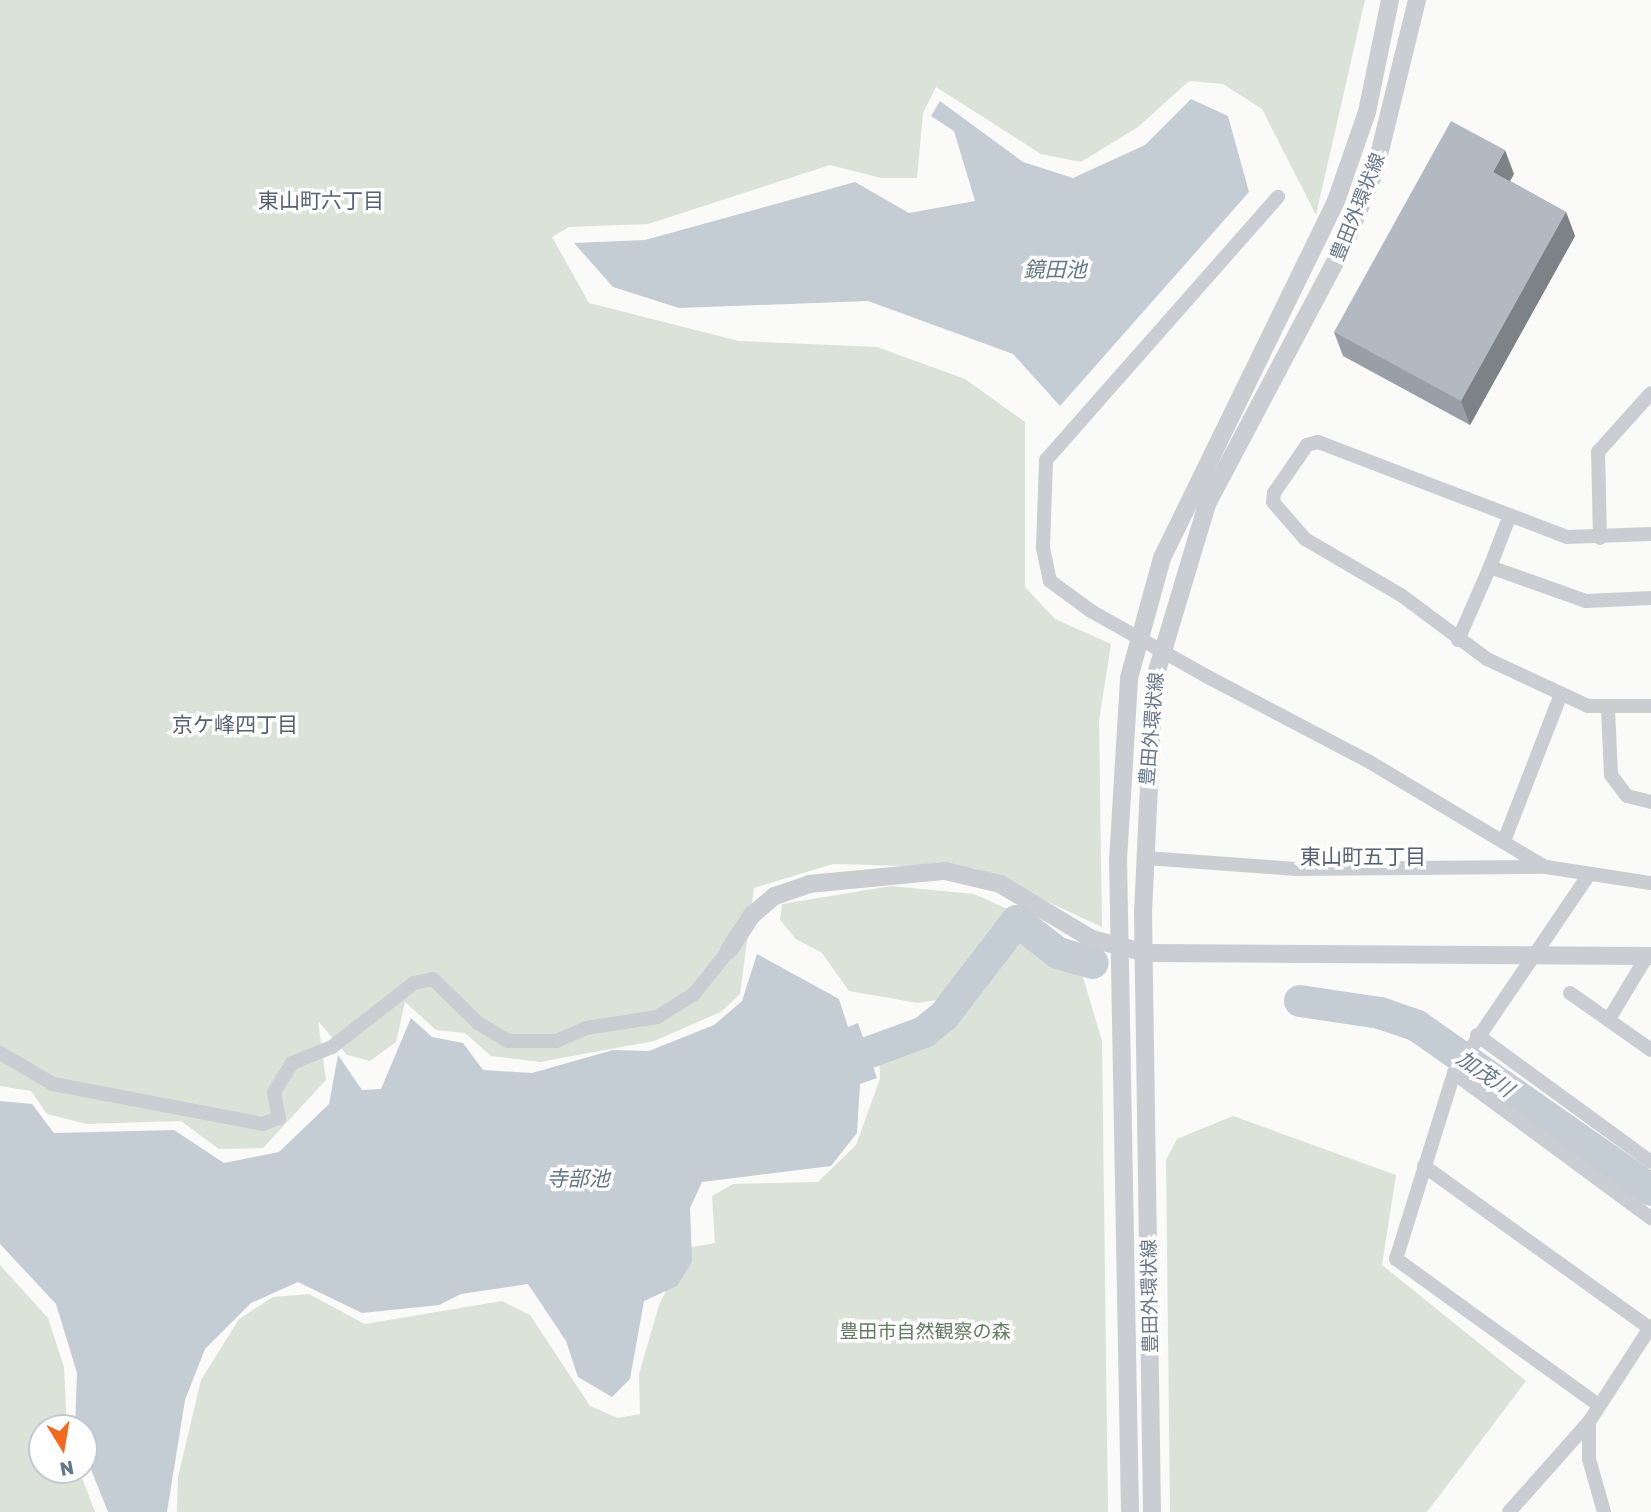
<!DOCTYPE html>
<meta charset="utf-8">
<style>
body{margin:0}
#map{position:relative;width:1651px;height:1512px;overflow:hidden;background:#fafaf8;font-family:Rubik,"Noto Sans JP",sans-serif}
div>[style]{position:absolute}
[style*='--x']{left:calc(var(--x)*1px);top:calc(var(--y)*1px);width:calc(var(--w)*1px);rotate:calc(var(--a)*1deg)}
.green>*{inset:0;background:#dbe2d8}
.water>*{inset:0;background:#c3cdd3}
.river>*{height:32px;margin:-16px;padding:0 16px;transform-origin:16px;border-radius:16px;background:#c3cdd3}
.minor>*{height:14px;margin:-7px;padding:0 7px;transform-origin:7px;border-radius:7px;background:#cacdd1}
.tertiary>*{height:18px;margin:-9px;padding:0 9px;transform-origin:9px;border-radius:9px;background:#cacdd1}
.minor-bridge>*{height:14px;margin:-7px;padding:0 7px;transform-origin:7px;border-radius:7px;background:#cacdd1}
.wall>*{inset:0;background:#999fa6}
.shaded-wall>*{inset:0;background:#7d8287}
.building>*{inset:0;background:#b2b9c1}
span{translate:-50% -50%;white-space:nowrap;text-align:center;line-height:1.15;-webkit-text-stroke:7px #fff;paint-order:stroke}
.street-label{font-size:19px;color:#66768b}
.park-label{font-size:19px;color:#647c62}
.neighbourhood-label{font-size:21px;color:#556170}
.water-label{font-size:21px;color:#637886;font-style:italic}
.north{position:absolute;left:28px;top:1414px;width:70px;height:70px;box-sizing:border-box;background:#fff;border:2px solid #c2c8d1;border-radius:50%;rotate:169deg;font-size:19px;font-weight:700;line-height:28px;text-align:center;color:#66768b}
.north::after{content:'';display:block;margin:auto;width:24px;height:32px;background:#f36a1e;clip-path:polygon(50% 0,100% 100%,50% 72%,0 100%)}
</style>
<div id="map">
<div class="green">
<div style="clip-path:polygon(0 0,1365px 0,1316px 215px,1262px 109px,1223px 84px,1189px 81px,1138px 127px,1081px 162px,1041px 154px,936px 87px,923px 113px,917px 178px,881px 178px,830px 165px,648px 224px,569px 227px,552px 237px,589px 303px,739px 341px,877px 347px,965px 379px,1025px 422px,1025px 587px,1055px 619px,1111px 644px,1099px 721px,1102px 927px,975px 868px,833px 864px,754px 888px,740px 994px,721px 1012px,654px 1041px,540px 1062px,491px 1056px,465px 1033px,436px 1030px,405px 1002px,396px 1042px,370px 1061px,347px 1055px,318px 1021px,326px 1080px,263px 1148px,219px 1149px,181px 1121px,87px 1124px,47px 1114px,31px 1091px,0 1086px)"></div>
<div style="clip-path:polygon(891px 886px,974px 894px,1014px 912px,950px 998px,918px 1003px,849px 991px,822px 953px,796px 939px,780px 920px,782px 904px)"></div>
<div style="clip-path:polygon(1019px 930px,1080px 967px,1102px 1041px,1108px 1512px,177px 1512px,178px 1477px,201px 1380px,239px 1319px,273px 1297px,309px 1294px,365px 1324px,502px 1301px,530px 1315px,590px 1406px,618px 1418px,640px 1414px,639px 1374px,659px 1305px,687px 1248px,715px 1243px,712px 1196px,733px 1184px,818px 1182px,856px 1145px,880px 1079px,879px 1053px,952px 1019px)"></div>
<div style="clip-path:polygon(1233px 1116px,1396px 1175px,1382px 1265px,1526px 1381px,1427px 1512px,1170px 1512px,1166px 1160px,1177px 1139px)"></div>
<div style="clip-path:polygon(0 1265px,48px 1318px,64px 1367px,67px 1428px,42px 1428px,42px 1470px,79px 1470px,95px 1512px,0 1512px)"></div>
</div>
<div class="water">
<div style="clip-path:polygon(1191px 99px,1228px 116px,1249px 192px,1060px 406px,1013px 354px,868px 301px,679px 308px,613px 287px,574px 243px,645px 240px,855px 182px,909px 213px,975px 201px,954px 131px,931px 116px,940px 101px,1023px 162px,1073px 178px,1145px 145px)"></div>
<div style="clip-path:polygon(757px 954px,839px 999px,848px 1027px,858px 1023px,877px 1078px,860px 1084px,857px 1133px,831px 1166px,702px 1182px,690px 1208px,692px 1262px,677px 1286px,644px 1301px,630px 1379px,612px 1397px,578px 1377px,566px 1341px,528px 1284px,461px 1294px,439px 1305px,362px 1313px,298px 1282px,251px 1303px,205px 1349px,185px 1400px,167px 1512px,108px 1512px,84px 1452px,84px 1428px,75px 1428px,77px 1373px,56px 1304px,0 1244px,0 1101px,32px 1104px,54px 1133px,174px 1130px,224px 1163px,279px 1152px,329px 1104px,338px 1055px,362px 1090px,381px 1089px,411px 1018px,432px 1037px,463px 1043px,483px 1070px,532px 1073px,613px 1050px,649px 1051px,714px 1025px,742px 1001px)"></div>
</div>
<div class="river">
<div style="--x:1300;--y:1001;--w:81;--a:8.5"></div>
<div style="--x:1380;--y:1013;--w:39;--a:19"></div>
<div style="--x:1417;--y:1026;--w:286;--a:35"></div>
<div style="--x:867;--y:1053;--w:61;--a:-20.2"></div>
<div style="--x:924;--y:1032;--w:26;--a:-39"></div>
<div style="--x:944;--y:1016;--w:120;--a:-52.5"></div>
<div style="--x:1017;--y:921;--w:52;--a:38"></div>
<div style="--x:1058;--y:953;--w:36;--a:16"></div>
</div>
<div class="minor">
<div style="--x:1510;--y:515;--w:56;--a:111"></div>
<div style="--x:1490;--y:567;--w:102;--a:19.5"></div>
<div style="--x:1586;--y:601;--w:65;--a:-2.6"></div>
<div style="--x:1651;--y:534;--w:84;--a:178"></div>
<div style="--x:1567;--y:537;--w:267;--a:-159.1"></div>
<div style="--x:1318;--y:442;--w:11;--a:165"></div>
<div style="--x:1307;--y:445;--w:58;--a:124.5"></div>
<div style="--x:1274;--y:493;--w:9;--a:96"></div>
<div style="--x:1273;--y:502;--w:49;--a:49.1"></div>
<div style="--x:1305;--y:539;--w:111;--a:30.3"></div>
<div style="--x:1401;--y:595;--w:107;--a:36.7"></div>
<div style="--x:1487;--y:659;--w:111;--a:25"></div>
<div style="--x:1588;--y:706;--w:63;--a:0"></div>
<div style="--x:1600;--y:538;--w:86;--a:-91.3"></div>
<div style="--x:1598;--y:452;--w:79;--a:-48.1"></div>
<div style="--x:1091;--y:611;--w:51;--a:-143.8"></div>
<div style="--x:1050;--y:581;--w:35;--a:-102"></div>
<div style="--x:1043;--y:547;--w:87;--a:-88"></div>
<div style="--x:1046;--y:460;--w:351;--a:-48.6"></div>
<div style="--x:1458;--y:640;--w:80;--a:-66.3"></div>
<div style="--x:1208;--y:677;--w:181;--a:27.7"></div>
<div style="--x:1368;--y:761;--w:206;--a:30.9"></div>
<div style="--x:1608;--y:709;--w:66;--a:87.4"></div>
<div style="--x:1611;--y:775;--w:26;--a:53"></div>
<div style="--x:1627;--y:796;--w:25;--a:14"></div>
<div style="--x:1504;--y:841;--w:158;--a:-68.8"></div>
<div style="--x:1146;--y:858;--w:150;--a:4.2"></div>
<div style="--x:1296;--y:869;--w:250;--a:-0.5"></div>
<div style="--x:1546;--y:867;--w:106;--a:8.7"></div>
<div style="--x:1588;--y:876;--w:238;--a:124.2"></div>
<div style="--x:1454;--y:1073;--w:195;--a:107.3"></div>
<div style="--x:1396;--y:1259;--w:246;--a:35.8"></div>
<div style="--x:1570;--y:993;--w:99;--a:35.1"></div>
<div style="--x:1609;--y:1019;--w:74;--a:-58.9"></div>
<div style="--x:1477;--y:1035;--w:215;--a:36.1"></div>
<div style="--x:0;--y:1053;--w:61;--a:30.3"></div>
<div style="--x:53;--y:1084;--w:214;--a:10.8"></div>
<div style="--x:263;--y:1124;--w:17;--a:-21"></div>
<div style="--x:279;--y:1118;--w:26;--a:-101"></div>
<div style="--x:274;--y:1092;--w:34;--a:-58"></div>
<div style="--x:292;--y:1063;--w:43;--a:-21.8"></div>
<div style="--x:332;--y:1047;--w:104;--a:-38"></div>
<div style="--x:414;--y:983;--w:19;--a:-12"></div>
<div style="--x:433;--y:979;--w:63;--a:44.4"></div>
<div style="--x:478;--y:1023;--w:35;--a:31"></div>
<div style="--x:508;--y:1041;--w:48;--a:0"></div>
<div style="--x:556;--y:1041;--w:33;--a:-23"></div>
<div style="--x:586;--y:1028;--w:72;--a:-8.8"></div>
<div style="--x:657;--y:1017;--w:44;--a:-31.9"></div>
<div style="--x:694;--y:994;--w:56;--a:-51.5"></div>
<div style="--x:1454;--y:1073;--w:245;--a:36.4"></div>
<div style="--x:1424;--y:1166;--w:279;--a:35.7"></div>
<div style="--x:1589;--y:1422;--w:37;--a:90"></div>
<div style="--x:1589;--y:1459;--w:55;--a:74.2"></div>
<div style="--x:1509;--y:1512;--w:120;--a:-48.4"></div>
<div style="--x:1589;--y:1422;--w:114;--a:-57.1"></div>
</div>
<div class="tertiary">
<div style="--x:729;--y:950;--w:42;--a:-56.7"></div>
<div style="--x:752;--y:915;--w:30;--a:-40"></div>
<div style="--x:775;--y:896;--w:36;--a:-19"></div>
<div style="--x:809;--y:884;--w:137;--a:-5.5"></div>
<div style="--x:945;--y:871;--w:57;--a:13.3"></div>
<div style="--x:1000;--y:884;--w:107;--a:30.9"></div>
<div style="--x:1092;--y:939;--w:56;--a:14.5"></div>
<div style="--x:1146;--y:953;--w:505;--a:0.34"></div>
<div style="--x:1130;--y:1512;--w:652;--a:-91.05"></div>
<div style="--x:1118;--y:860;--w:182;--a:-86.5"></div>
<div style="--x:1129;--y:678;--w:124;--a:-74.6"></div>
<div style="--x:1162;--y:558;--w:397;--a:-64"></div>
<div style="--x:1336;--y:201;--w:94;--a:-70.8"></div>
<div style="--x:1367;--y:112;--w:114;--a:-78.4"></div>
<div style="--x:1152;--y:1512;--w:599;--a:-90.86"></div>
<div style="--x:1143;--y:913;--w:232;--a:-87.3"></div>
<div style="--x:1154;--y:681;--w:185;--a:-73.3"></div>
<div style="--x:1207;--y:504;--w:297;--a:-62.1"></div>
<div style="--x:1346;--y:241;--w:76;--a:-67.5"></div>
<div style="--x:1375;--y:171;--w:176;--a:-76.2"></div>
</div>
<div class="minor-bridge">
<div style="--x:1091;--y:611;--w:134;--a:29.4"></div>
</div>
<div class="wall">
<div style="clip-path:polygon(1514px 174px,1510px 181px,1566px 212px,1575px 236px,1470px 425px,1343px 356px,1334px 332px)"></div>
</div>
<div class="shaded-wall">
<div style="clip-path:polygon(1505px 150px,1514px 174px,1501px 196px,1493px 172px)"></div>
<div style="clip-path:polygon(1566px 212px,1575px 236px,1470px 425px,1461px 401px)"></div>
</div>
<div class="building">
<div style="clip-path:polygon(1451px 121px,1505px 150px,1493px 172px,1566px 212px,1461px 401px,1334px 332px)"></div>
</div>
<div class="street-label">
<span style="left:1358px;top:207px;rotate:-68deg">豊田外環状線</span>
<span style="left:1152px;top:729px;rotate:-85deg">豊田外環状線</span>
<span style="left:1150px;top:1296px;rotate:-91deg">豊田外環状線</span>
</div>
<div class="park-label">
<span style="left:925px;top:1332px">豊田市自然観察の森</span>
</div>
<div class="neighbourhood-label">
<span style="left:321px;top:201px">東山町六丁目</span>
<span style="left:235px;top:725px">京ケ峰四丁目</span>
<span style="left:1363px;top:857px">東山町五丁目</span>
</div>
<div class="water-label">
<span style="left:1055px;top:270px">鏡田池</span>
<span style="left:1485px;top:1074px;rotate:35deg">加茂川</span>
<span style="left:578px;top:1179px">寺部池</span>
</div>
<div class="north">N</div>
</div>
